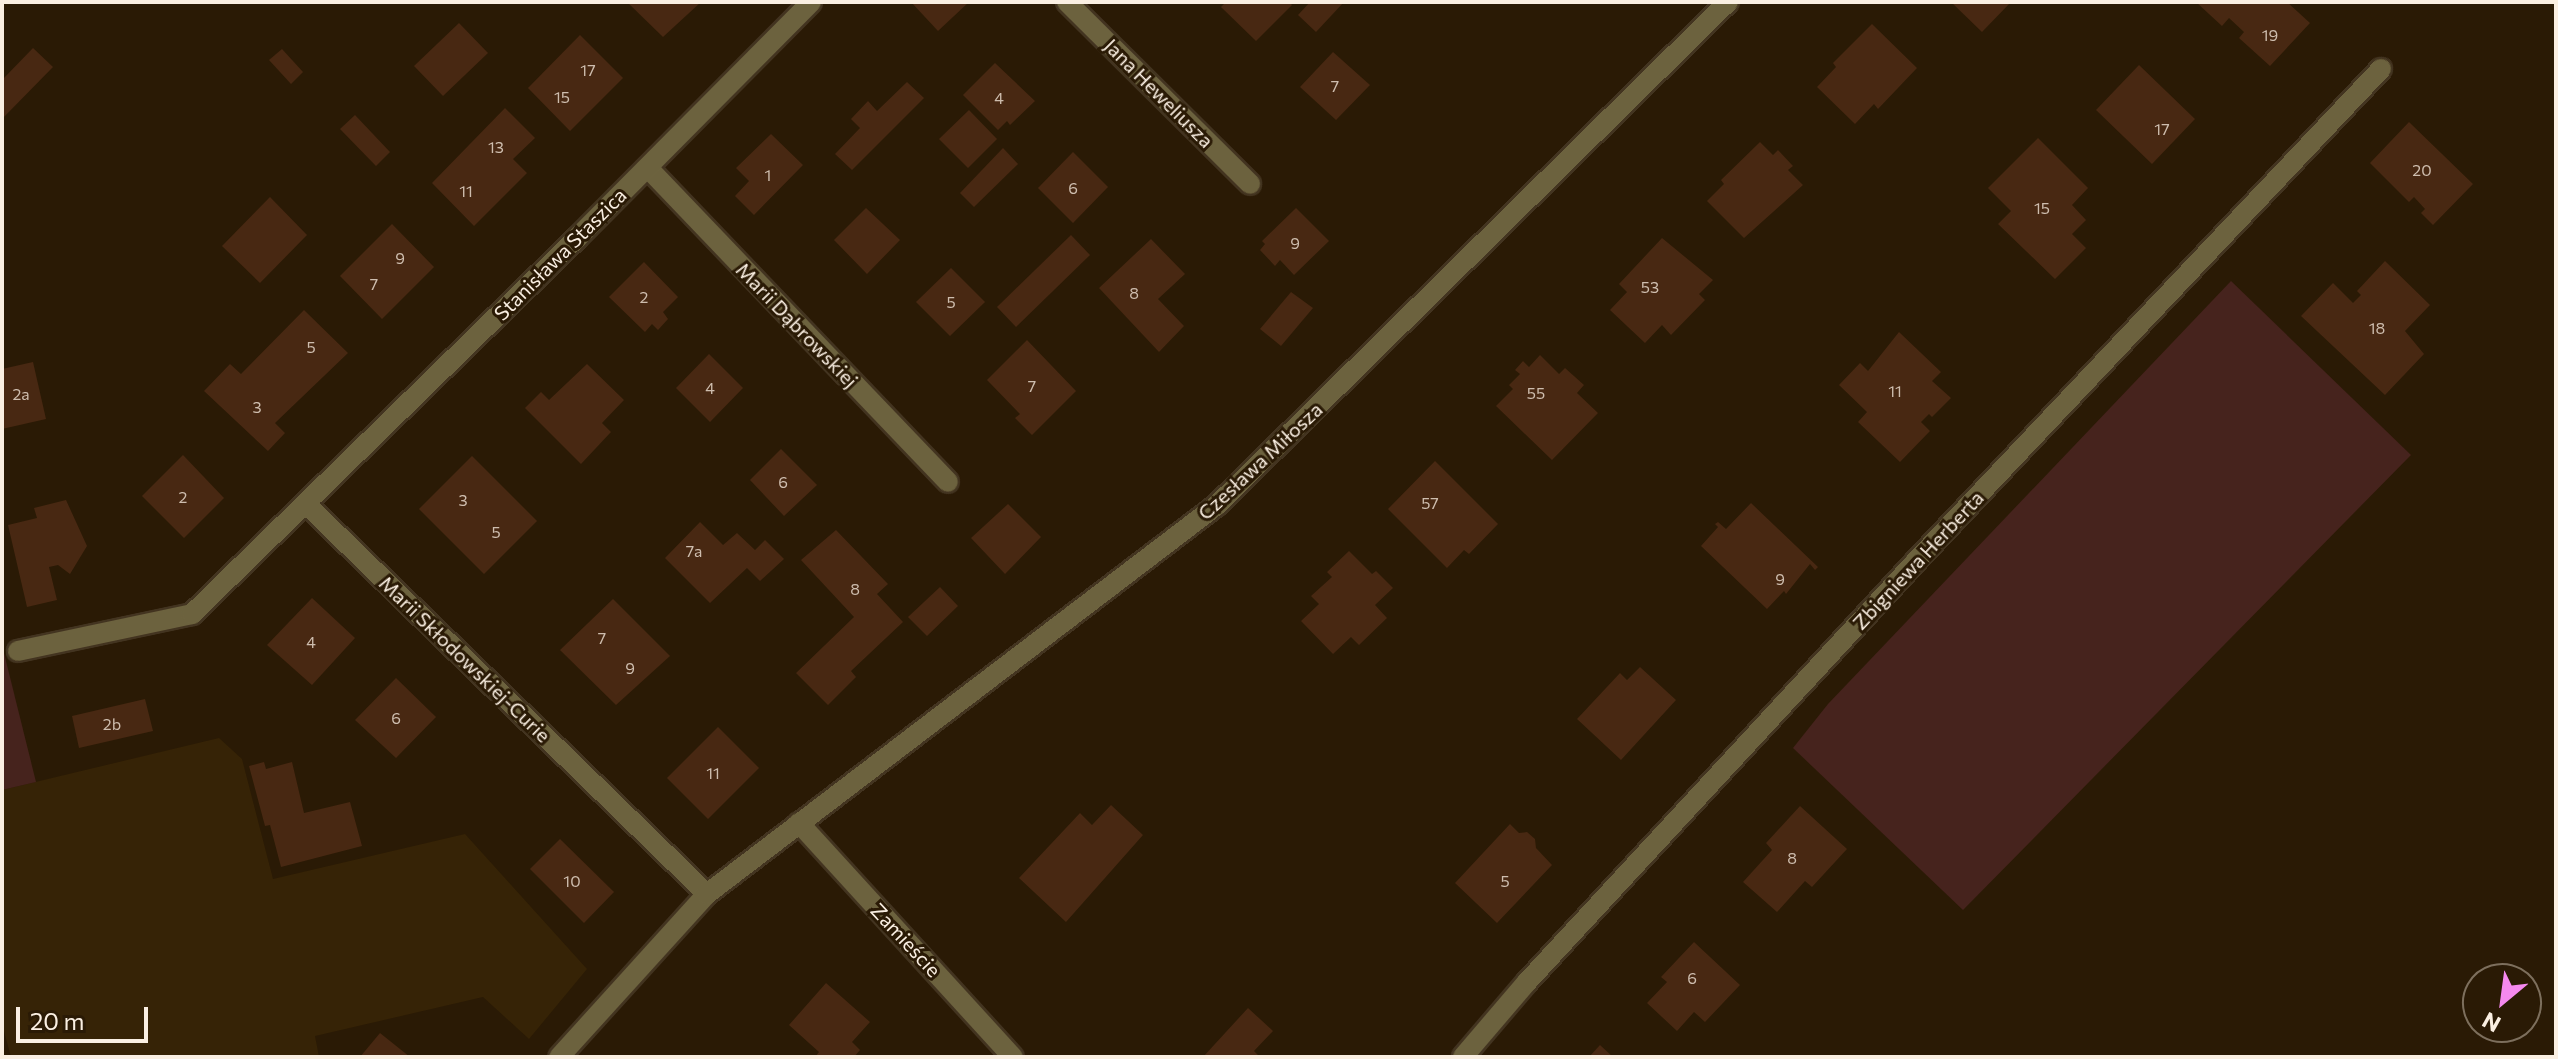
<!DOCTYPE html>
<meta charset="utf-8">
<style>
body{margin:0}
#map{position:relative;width:2558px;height:1059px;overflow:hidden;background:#2a1a05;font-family:Commissioner,sans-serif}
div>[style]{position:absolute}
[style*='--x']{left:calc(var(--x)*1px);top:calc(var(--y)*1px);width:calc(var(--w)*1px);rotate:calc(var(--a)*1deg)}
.built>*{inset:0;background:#362306}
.green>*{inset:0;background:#46231d}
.building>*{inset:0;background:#482812}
.roads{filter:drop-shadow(2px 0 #433420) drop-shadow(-2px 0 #433420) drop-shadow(0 2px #433420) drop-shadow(0 -2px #433420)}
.minor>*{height:20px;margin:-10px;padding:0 10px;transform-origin:10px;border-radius:10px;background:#6c623e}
span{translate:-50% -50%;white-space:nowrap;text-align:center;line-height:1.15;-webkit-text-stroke:6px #2a1a05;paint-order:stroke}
.number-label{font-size:16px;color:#cebdae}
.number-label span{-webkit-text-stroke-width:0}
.street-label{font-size:20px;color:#faefe2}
.frame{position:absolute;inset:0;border:4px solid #faefe2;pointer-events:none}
.north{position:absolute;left:2462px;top:963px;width:80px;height:80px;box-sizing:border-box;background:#2a1a05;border:2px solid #7d6f5d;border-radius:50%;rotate:209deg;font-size:22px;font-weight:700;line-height:32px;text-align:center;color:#faefe2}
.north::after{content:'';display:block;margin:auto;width:28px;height:36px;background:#f589ef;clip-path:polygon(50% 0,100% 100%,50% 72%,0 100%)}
.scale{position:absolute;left:16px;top:1007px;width:132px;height:36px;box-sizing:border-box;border:4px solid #faefe2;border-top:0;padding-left:10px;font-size:24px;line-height:28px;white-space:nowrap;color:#faefe2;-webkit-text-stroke:6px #2a1a05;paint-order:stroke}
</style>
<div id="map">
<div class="built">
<div style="clip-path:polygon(219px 738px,242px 759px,273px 879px,465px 834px,587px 969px,529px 1039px,483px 997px,315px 1036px,319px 1057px,11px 1057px,2px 1024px,2px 790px)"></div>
</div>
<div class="green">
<div style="clip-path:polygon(2231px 281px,2411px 455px,1963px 910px,1793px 748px,1828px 704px)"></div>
<div style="clip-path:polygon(2px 645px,36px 782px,2px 790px)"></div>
</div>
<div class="building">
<div style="clip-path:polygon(627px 2px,701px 2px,663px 37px)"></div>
<div style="clip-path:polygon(911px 2px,969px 2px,938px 31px)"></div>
<div style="clip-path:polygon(1226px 2px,1289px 2px,1292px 5px,1256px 41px,1221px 7px)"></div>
<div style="clip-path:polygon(1310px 2px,1344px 2px,1316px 32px,1298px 15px)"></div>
<div style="clip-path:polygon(1951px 2px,2011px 2px,1982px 32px)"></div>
<div style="clip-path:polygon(2196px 2px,2287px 2px,2310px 23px,2270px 66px,2239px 38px,2244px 32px,2229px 18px,2222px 26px)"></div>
<div style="clip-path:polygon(459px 23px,488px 53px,443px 96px,414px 66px)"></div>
<div style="clip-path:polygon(1872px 24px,1917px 68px,1878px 109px,1874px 104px,1855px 124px,1817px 87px,1836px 67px,1833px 63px)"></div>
<div style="clip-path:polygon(580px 35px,623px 78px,570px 131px,528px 88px)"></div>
<div style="clip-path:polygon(33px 48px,53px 67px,2px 119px,2px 80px)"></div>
<div style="clip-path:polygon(282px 49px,303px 72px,291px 84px,269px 60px)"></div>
<div style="clip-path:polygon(1333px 52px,1370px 85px,1336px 120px,1300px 87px)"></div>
<div style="clip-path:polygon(995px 63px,1035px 101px,1010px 125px,1007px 121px,998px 130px,963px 95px)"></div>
<div style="clip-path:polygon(2139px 65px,2195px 119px,2152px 164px,2096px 110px)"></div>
<div style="clip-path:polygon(907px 82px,924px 98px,852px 170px,835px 154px,860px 128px,851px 119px,868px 101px,877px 111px)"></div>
<div style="clip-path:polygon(505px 108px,535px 138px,513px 159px,527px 173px,474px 226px,432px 183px)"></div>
<div style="clip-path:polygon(969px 110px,997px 139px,968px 168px,939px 139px)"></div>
<div style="clip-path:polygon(355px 115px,390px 152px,376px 166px,340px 129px)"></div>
<div style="clip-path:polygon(2409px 122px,2473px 184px,2433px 225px,2421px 213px,2425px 209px,2414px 197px,2409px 202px,2370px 163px)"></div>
<div style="clip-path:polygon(771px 134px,803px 165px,754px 215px,735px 196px,749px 181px,736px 168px)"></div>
<div style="clip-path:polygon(2038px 138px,2088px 188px,2072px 205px,2086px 220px,2072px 234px,2086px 248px,2055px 279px,1998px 224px,2011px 211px,1988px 188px)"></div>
<div style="clip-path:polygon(1760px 142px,1773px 155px,1778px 150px,1793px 166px,1788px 170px,1803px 185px,1744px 238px,1707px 201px,1724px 184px,1721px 180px)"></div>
<div style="clip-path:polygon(1003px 148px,1018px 164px,974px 207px,960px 193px)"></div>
<div style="clip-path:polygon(1073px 152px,1108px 187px,1073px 223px,1038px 188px)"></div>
<div style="clip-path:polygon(270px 197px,307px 235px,260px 283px,222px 246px)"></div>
<div style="clip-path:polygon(866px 208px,900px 240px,867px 274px,834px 240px)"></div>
<div style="clip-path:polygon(1296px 208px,1329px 241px,1294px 275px,1280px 260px,1275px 266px,1260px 250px,1265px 244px,1262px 241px)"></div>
<div style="clip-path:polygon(392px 224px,434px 267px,382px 319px,340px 276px)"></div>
<div style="clip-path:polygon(1071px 235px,1090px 255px,1016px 327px,997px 307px)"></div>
<div style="clip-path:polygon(1662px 238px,1713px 280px,1699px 294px,1705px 300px,1671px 335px,1662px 325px,1645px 343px,1610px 310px,1627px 292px,1619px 284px)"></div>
<div style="clip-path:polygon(1151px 239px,1185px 274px,1158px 299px,1184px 326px,1159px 352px,1099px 288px)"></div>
<div style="clip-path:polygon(2385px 261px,2430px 305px,2405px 331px,2424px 354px,2385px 395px,2301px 316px,2333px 283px,2353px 303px,2361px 295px,2357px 291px)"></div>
<div style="clip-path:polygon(644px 262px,678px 297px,663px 312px,668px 319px,658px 330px,652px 324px,645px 332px,609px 297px)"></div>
<div style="clip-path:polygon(951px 268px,985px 302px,950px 336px,916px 302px)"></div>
<div style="clip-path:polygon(1291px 292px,1313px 308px,1281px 346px,1260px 329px)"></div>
<div style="clip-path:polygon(304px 310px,348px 353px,275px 423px,285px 433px,268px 451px,204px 391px,230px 364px,241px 374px)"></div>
<div style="clip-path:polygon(1899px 332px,1941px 372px,1932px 381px,1951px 398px,1932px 417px,1929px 414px,1921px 422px,1930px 431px,1900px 462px,1858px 422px,1867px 412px,1839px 385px,1860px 363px,1868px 371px)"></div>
<div style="clip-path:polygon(1027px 340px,1076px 391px,1032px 435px,1015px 418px,1020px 414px,987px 380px)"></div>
<div style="clip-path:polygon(709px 354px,743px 388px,710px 422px,676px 388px)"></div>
<div style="clip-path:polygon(1540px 355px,1559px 374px,1565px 368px,1584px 385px,1577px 393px,1598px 413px,1552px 460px,1496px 406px,1513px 389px,1509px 385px,1520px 374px,1515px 370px,1523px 361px,1529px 367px)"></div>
<div style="clip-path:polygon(33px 362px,46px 419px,2px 429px,2px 369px)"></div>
<div style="clip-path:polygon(587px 364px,624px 400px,602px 423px,611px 432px,581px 464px,525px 408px,541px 392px,549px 400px)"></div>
<div style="clip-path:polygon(781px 449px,817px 485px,784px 516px,750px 480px)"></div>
<div style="clip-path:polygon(183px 455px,224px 498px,184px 538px,142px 496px)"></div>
<div style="clip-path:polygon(472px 456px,537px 521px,484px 574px,419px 509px)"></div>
<div style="clip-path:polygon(1435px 461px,1498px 524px,1469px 554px,1464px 550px,1447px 568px,1388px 509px)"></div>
<div style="clip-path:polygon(66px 500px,87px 546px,70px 574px,58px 565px,49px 567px,57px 600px,27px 607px,8px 525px,37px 518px,34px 508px)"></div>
<div style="clip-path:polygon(1751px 503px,1818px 567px,1815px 570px,1810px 564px,1786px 594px,1784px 591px,1767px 609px,1701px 546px,1718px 527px,1715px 524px,1718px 522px,1726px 529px)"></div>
<div style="clip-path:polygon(1008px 504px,1041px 537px,1005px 574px,971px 538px)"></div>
<div style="clip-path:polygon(700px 522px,723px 545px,737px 533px,755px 550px,765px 540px,784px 559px,760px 581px,747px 568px,710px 603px,665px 558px)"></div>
<div style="clip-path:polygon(836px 530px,888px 584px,877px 594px,903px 622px,851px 671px,856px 677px,828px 705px,796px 673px,854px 617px,801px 560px)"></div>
<div style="clip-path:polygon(1349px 551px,1372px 574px,1376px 571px,1393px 588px,1375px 605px,1387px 618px,1359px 645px,1351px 637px,1333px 654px,1301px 621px,1319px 604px,1311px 596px,1332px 577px,1327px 572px)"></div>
<div style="clip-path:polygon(940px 587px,958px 606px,927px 636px,908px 617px)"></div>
<div style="clip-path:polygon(312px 598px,355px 638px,312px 685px,267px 645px)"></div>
<div style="clip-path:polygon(613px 599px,670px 656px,616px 705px,560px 650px)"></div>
<div style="clip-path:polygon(1640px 667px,1676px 700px,1621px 760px,1577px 719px,1620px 673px,1627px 680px)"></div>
<div style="clip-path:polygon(396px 678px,436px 717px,396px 758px,355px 720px)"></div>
<div style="clip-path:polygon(145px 699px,153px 731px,79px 748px,72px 716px)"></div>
<div style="clip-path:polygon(718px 727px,759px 768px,708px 819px,667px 778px)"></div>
<div style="clip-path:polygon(264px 762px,266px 769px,292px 762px,304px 813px,350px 802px,362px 846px,281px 867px,270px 825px,265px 826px,249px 766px)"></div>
<div style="clip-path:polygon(1111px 805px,1143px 835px,1066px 922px,1019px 878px,1080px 813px,1092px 825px)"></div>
<div style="clip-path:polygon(1800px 806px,1847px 849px,1812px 887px,1805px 881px,1777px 912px,1743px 882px,1772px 850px,1766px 843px)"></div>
<div style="clip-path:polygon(1510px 824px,1519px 833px,1527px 832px,1535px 839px,1536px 848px,1552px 865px,1497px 923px,1455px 883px)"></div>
<div style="clip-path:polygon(560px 839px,614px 892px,584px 923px,530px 869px)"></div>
<div style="clip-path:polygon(1694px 942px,1740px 985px,1705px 1022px,1694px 1012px,1677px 1031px,1647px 1003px,1667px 982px,1661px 977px)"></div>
<div style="clip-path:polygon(826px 983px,870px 1022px,852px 1042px,860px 1050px,854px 1057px,815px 1057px,819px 1052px,789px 1025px)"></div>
<div style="clip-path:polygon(1248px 1008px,1273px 1031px,1254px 1051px,1260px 1057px,1203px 1057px)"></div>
<div style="clip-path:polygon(380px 1033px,410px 1057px,360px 1057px)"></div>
<div style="clip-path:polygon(1600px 1045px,1613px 1057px,1589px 1057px)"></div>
</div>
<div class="roads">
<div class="minor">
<div style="--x:1067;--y:2;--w:258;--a:44.8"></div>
<div style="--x:648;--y:168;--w:434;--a:46.3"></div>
<div style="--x:307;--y:505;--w:558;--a:44.2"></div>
<div style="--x:707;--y:894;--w:220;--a:132.2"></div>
<div style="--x:18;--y:651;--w:178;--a:-12"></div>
<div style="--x:192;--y:614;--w:538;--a:-44.32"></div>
<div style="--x:577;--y:238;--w:332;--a:-45.2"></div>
<div style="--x:799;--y:823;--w:317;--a:47.6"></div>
<div style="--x:707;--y:894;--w:641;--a:-37.33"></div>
<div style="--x:1217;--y:505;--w:717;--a:-44.55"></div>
<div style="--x:1463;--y:1057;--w:99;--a:-49.5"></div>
<div style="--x:1527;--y:982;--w:573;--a:-47.26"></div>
<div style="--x:1916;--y:561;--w:677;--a:-46.62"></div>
</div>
</div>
<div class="number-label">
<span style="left:2270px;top:35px">19</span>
<span style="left:588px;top:70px">17</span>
<span style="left:1335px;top:86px">7</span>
<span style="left:562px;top:97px">15</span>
<span style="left:999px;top:98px">4</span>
<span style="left:2162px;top:129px">17</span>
<span style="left:496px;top:147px">13</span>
<span style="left:2422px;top:170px">20</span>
<span style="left:768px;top:175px">1</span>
<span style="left:1073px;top:188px">6</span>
<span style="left:466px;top:191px">11</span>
<span style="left:2042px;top:208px">15</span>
<span style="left:1295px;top:243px">9</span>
<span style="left:400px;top:258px">9</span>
<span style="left:374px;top:284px">7</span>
<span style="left:1650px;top:287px">53</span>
<span style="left:1134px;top:293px">8</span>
<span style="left:644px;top:297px">2</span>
<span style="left:951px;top:302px">5</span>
<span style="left:2377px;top:328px">18</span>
<span style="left:311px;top:347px">5</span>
<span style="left:1032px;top:386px">7</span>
<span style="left:710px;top:388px">4</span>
<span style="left:1895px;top:391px">11</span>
<span style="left:1536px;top:393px">55</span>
<span style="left:21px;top:394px">2a</span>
<span style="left:257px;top:407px">3</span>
<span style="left:783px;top:482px">6</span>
<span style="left:183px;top:497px">2</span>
<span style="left:463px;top:500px">3</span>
<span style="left:1430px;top:503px">57</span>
<span style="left:496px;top:532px">5</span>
<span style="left:694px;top:551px">7a</span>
<span style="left:1780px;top:579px">9</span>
<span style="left:855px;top:589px">8</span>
<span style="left:602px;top:638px">7</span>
<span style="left:311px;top:642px">4</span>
<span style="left:630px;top:668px">9</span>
<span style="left:396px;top:718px">6</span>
<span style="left:112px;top:724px">2b</span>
<span style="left:713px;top:773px">11</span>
<span style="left:1792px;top:858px">8</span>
<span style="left:572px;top:881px">10</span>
<span style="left:1505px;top:881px">5</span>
<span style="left:1692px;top:978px">6</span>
</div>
<div class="street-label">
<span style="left:1159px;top:93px;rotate:45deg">Jana Heweliusza</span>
<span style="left:560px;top:254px;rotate:-45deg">Stanisława Staszica</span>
<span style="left:797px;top:325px;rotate:46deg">Marii Dąbrowskiej</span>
<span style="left:1260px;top:461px;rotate:-43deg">Czesława Miłosza</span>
<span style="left:1918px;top:560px;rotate:-47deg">Zbigniewa Herberta</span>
<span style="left:465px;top:659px;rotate:44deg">Marii Skłodowskiej-Curie</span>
<span style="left:906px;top:940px;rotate:47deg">Zamieście</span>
</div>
<div class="frame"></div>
<div class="north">N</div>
<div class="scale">20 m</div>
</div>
